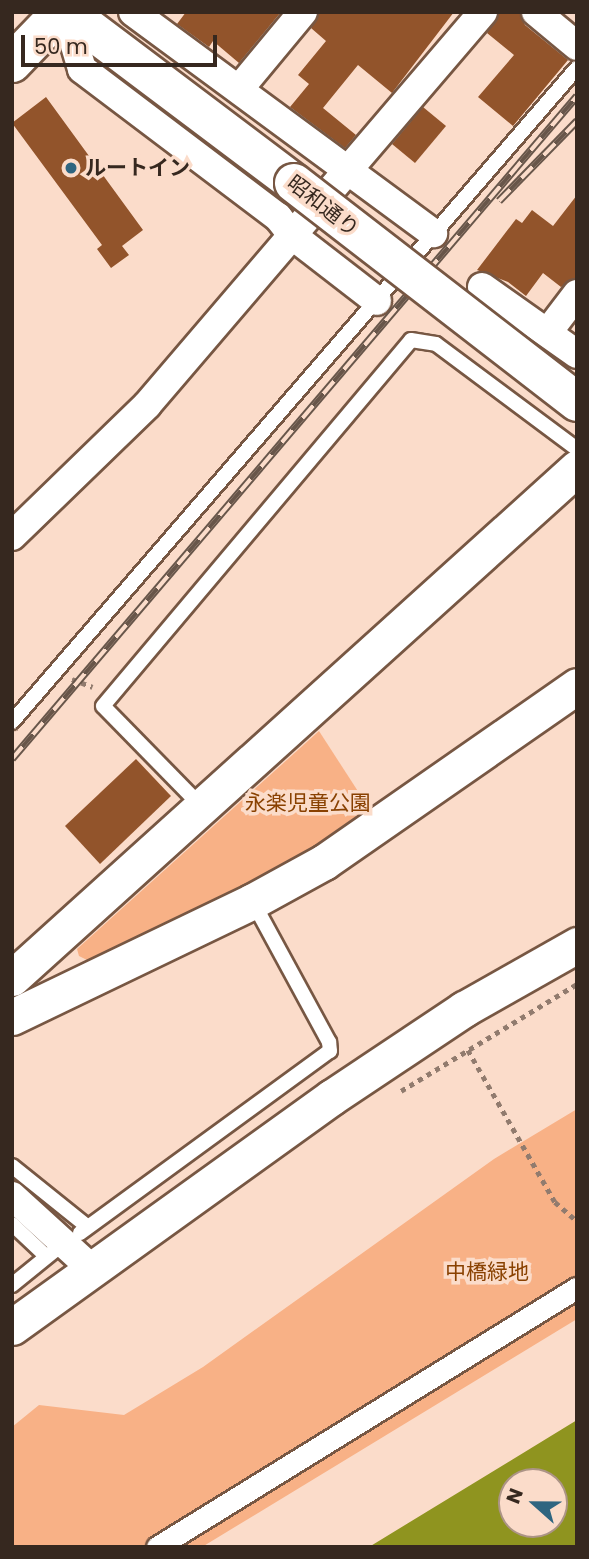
<!DOCTYPE html>
<meta charset="utf-8">
<style>
body{margin:0}
#map{position:relative;width:589px;height:1559px;overflow:hidden;background:#fbdcca;font-family:Poppins,"Noto Sans JP",sans-serif}
div>[style]{position:absolute}
[style*='--x']{left:calc(var(--x)*1px);top:calc(var(--y)*1px);width:calc(var(--w)*1px);rotate:calc(var(--a)*1deg)}
.green>*{inset:0;background:#f8b186}
.water>*{inset:0;background:#8f941f}
.building>*{inset:0;background:#92542b}
.path>*{height:4.5px;margin-top:-2.25px;transform-origin:0;background:repeating-linear-gradient(90deg,#917b6e 0 5px,transparent 0 10px)}
.roads{filter:drop-shadow(2px 0 #775743) drop-shadow(-2px 0 #775743) drop-shadow(0 2px #775743) drop-shadow(0 -2px #775743)}
.service>*{height:14px;margin:-7px;padding:0 7px;transform-origin:7px;border-radius:7px;background:#fff}
.pedestrian>*{height:21px;margin:-10.5px;padding:0 10.5px;transform-origin:10.5px;border-radius:10.5px;background:#fff}
.minor>*{height:28px;margin:-14px;padding:0 14px;transform-origin:14px;border-radius:14px;background:#fff}
.tertiary>*{height:35px;margin:-17.5px;padding:0 17.5px;transform-origin:17.5px;border-radius:17.5px;background:#fff}
.primary>*{height:38px;margin:-19px;padding:0 19px;transform-origin:19px;border-radius:19px;background:#fff}
.trunk>*{height:38px;margin:-19px;padding:0 19px;transform-origin:19px;border-radius:19px;background:#fff}
.rail>*{height:8px;margin-top:-4px;transform-origin:0;background:repeating-linear-gradient(90deg,#fbdcca 0 16px,#68564a 0 32px);box-sizing:border-box;border-block:2px solid #68564a}
.bridges{filter:drop-shadow(2px 0 #775743) drop-shadow(-2px 0 #775743) drop-shadow(0 2px #775743) drop-shadow(0 -2px #775743)}
.trunk-bridge>*{height:38px;margin:-19px;padding:0 19px;transform-origin:19px;border-radius:19px;background:#fff}
.dots>*{width:19px;height:19px;translate:-50% -50%;box-sizing:border-box;border:4px solid #fbdcca;border-radius:50%}
span{translate:-50% -50%;white-space:nowrap;text-align:center;line-height:1.15;-webkit-text-stroke:7px #fbdcca;paint-order:stroke}
.poi-label{font-size:21px;color:#36281f;font-weight:700}
.left{translate:0 -50%;text-align:left}
.street-label{font-size:21px;color:#36281f}
.park-label{font-size:21px;color:#894101}
.frame{position:absolute;inset:0;border:14px solid #36281f;pointer-events:none}
.north{position:absolute;left:498px;top:1468px;width:70px;height:70px;box-sizing:border-box;background:#fbdcca;border:2px solid #ac9486;border-radius:50%;rotate:291deg;font-size:19px;font-weight:700;line-height:28px;text-align:center;color:#36281f}
.north::after{content:'';display:block;margin:auto;width:24px;height:32px;background:#2f6580;clip-path:polygon(50% 0,100% 100%,50% 72%,0 100%)}
.scale{position:absolute;left:21px;top:35px;width:196px;height:32px;box-sizing:border-box;border:4px solid #36281f;border-top:0;padding-left:9px;font-size:21px;line-height:24px;white-space:nowrap;color:#36281f;-webkit-text-stroke:5px #fbdcca;paint-order:stroke}
</style>
<div id="map">
<div class="green">
<div style="clip-path:polygon(319px 731px,374px 816px,305px 861px,91px 962px,79px 956px,77px 949px)"></div>
<div style="clip-path:polygon(577px 1109px,577px 1319px,202px 1547px,12px 1547px,12px 1427px,39px 1405px,124px 1415px,203px 1367px,494px 1159px)"></div>
</div>
<div class="water">
<div style="clip-path:polygon(evenodd,577px 1420px,577px 1547px,369px 1547px,577px 1420px,512px 1482px,554px 1482px,554px 1524px,512px 1524px,512px 1482px)"></div>
</div>
<div class="building">
<div style="clip-path:polygon(186px 12px,281px 12px,239px 63px,213px 41px,209px 47px,177px 24px)"></div>
<div style="clip-path:polygon(319px 12px,454px 12px,392px 93px,358px 65px,323px 108px,356px 135px,345px 148px,290px 107px,309px 84px,298px 75px,326px 41px,311px 28px)"></div>
<div style="clip-path:polygon(499px 12px,520px 12px,525px 25px,568px 60px,513px 126px,478px 97px,514px 55px,487px 33px)"></div>
<div style="clip-path:polygon(46px 97px,143px 230px,122px 246px,129px 255px,111px 268px,97px 249px,102px 245px,12px 123px)"></div>
<div style="clip-path:polygon(423px 107px,446px 126px,415px 163px,392px 144px)"></div>
<div style="clip-path:polygon(577px 195px,577px 278px,561px 287px,543px 273px,526px 296px,508px 282px,477px 270px,516px 219px,522px 223px,532px 210px,553px 226px)"></div>
<div style="clip-path:polygon(136px 759px,171px 796px,100px 864px,65px 826px)"></div>
</div>
<div class="path">
<div style="--x:72;--y:679;--w:22;--a:21"></div>
<div style="--x:468;--y:1050;--w:175;--a:60.2"></div>
<div style="--x:555;--y:1202;--w:29;--a:41"></div>
<div style="--x:401;--y:1091;--w:206;--a:-31.3"></div>
</div>
<div class="roads">
<div class="service">
<div style="--x:12;--y:722;--w:864;--a:-49.18"></div>
<div style="--x:202;--y:807;--w:141;--a:-134.4"></div>
<div style="--x:103;--y:706;--w:478;--a:-49.9"></div>
<div style="--x:411;--y:340;--w:25;--a:9"></div>
<div style="--x:436;--y:344;--w:176;--a:36.7"></div>
<div style="--x:12;--y:1166;--w:97;--a:38.8"></div>
<div style="--x:12;--y:1224;--w:47;--a:43.3"></div>
<div style="--x:80;--y:1233;--w:309;--a:-36.1"></div>
<div style="--x:330;--y:1051;--w:9;--a:-96"></div>
<div style="--x:329;--y:1042;--w:159;--a:-118.5"></div>
<div style="--x:12;--y:1285;--w:54;--a:-39"></div>
</div>
<div class="pedestrian">
<div style="--x:157;--y:1547;--w:493;--a:-31.7"></div>
</div>
<div class="minor">
<div style="--x:65;--y:12;--w:59;--a:73.4"></div>
<div style="--x:82;--y:69;--w:246;--a:37.1"></div>
<div style="--x:278;--y:217;--w:24;--a:52"></div>
<div style="--x:293;--y:236;--w:106;--a:37.7"></div>
<div style="--x:133;--y:12;--w:373;--a:36.4"></div>
<div style="--x:536;--y:12;--w:53;--a:39.7"></div>
<div style="--x:239;--y:89;--w:100;--a:-50.3"></div>
<div style="--x:482;--y:287;--w:116;--a:35.2"></div>
<div style="--x:548;--y:332;--w:48;--a:-52.7"></div>
<div style="--x:12;--y:536;--w:188;--a:-44.1"></div>
<div style="--x:147;--y:405;--w:517;--a:-49.47"></div>
<div style="--x:12;--y:1196;--w:110;--a:42.4"></div>
</div>
<div class="tertiary">
<div style="--x:12;--y:978;--w:761;--a:-42.07"></div>
<div style="--x:12;--y:1017;--w:267;--a:-25.7"></div>
<div style="--x:253;--y:901;--w:81;--a:-28.8"></div>
<div style="--x:324;--y:862;--w:308;--a:-34.8"></div>
<div style="--x:12;--y:1327;--w:394;--a:-35.7"></div>
<div style="--x:332;--y:1097;--w:159;--a:-33.7"></div>
<div style="--x:464;--y:1009;--w:130;--a:-29.5"></div>
</div>
<div class="primary">
<div style="--x:12;--y:63;--w:71;--a:-46.1"></div>
</div>
<div class="trunk">
<div style="--x:67;--y:12;--w:284;--a:37"></div>
</div>
</div>
<div class="rail">
<div style="--x:499;--y:201;--w:112;--a:-45.7"></div>
<div style="--x:12;--y:759;--w:871;--a:-49.56"></div>
</div>
<div class="bridges">
<div class="trunk-bridge">
<div style="--x:294;--y:183;--w:358;--a:37.7"></div>
</div>
</div>
<div class="dots">
<div style="left:71px;top:168px;background:#2f6580"></div>
</div>
<div class="poi-label">
<span class="left" style="left:85px;top:168px">ルートイン</span>
</div>
<div class="street-label">
<span style="left:323px;top:206px;rotate:38deg">昭和通り</span>
</div>
<div class="park-label">
<span style="left:308px;top:803px">永楽児童公園</span>
<span style="left:487px;top:1272px">中橋緑地</span>
</div>
<div class="frame"></div>
<div class="north">N</div>
<div class="scale">50 m</div>
</div>
